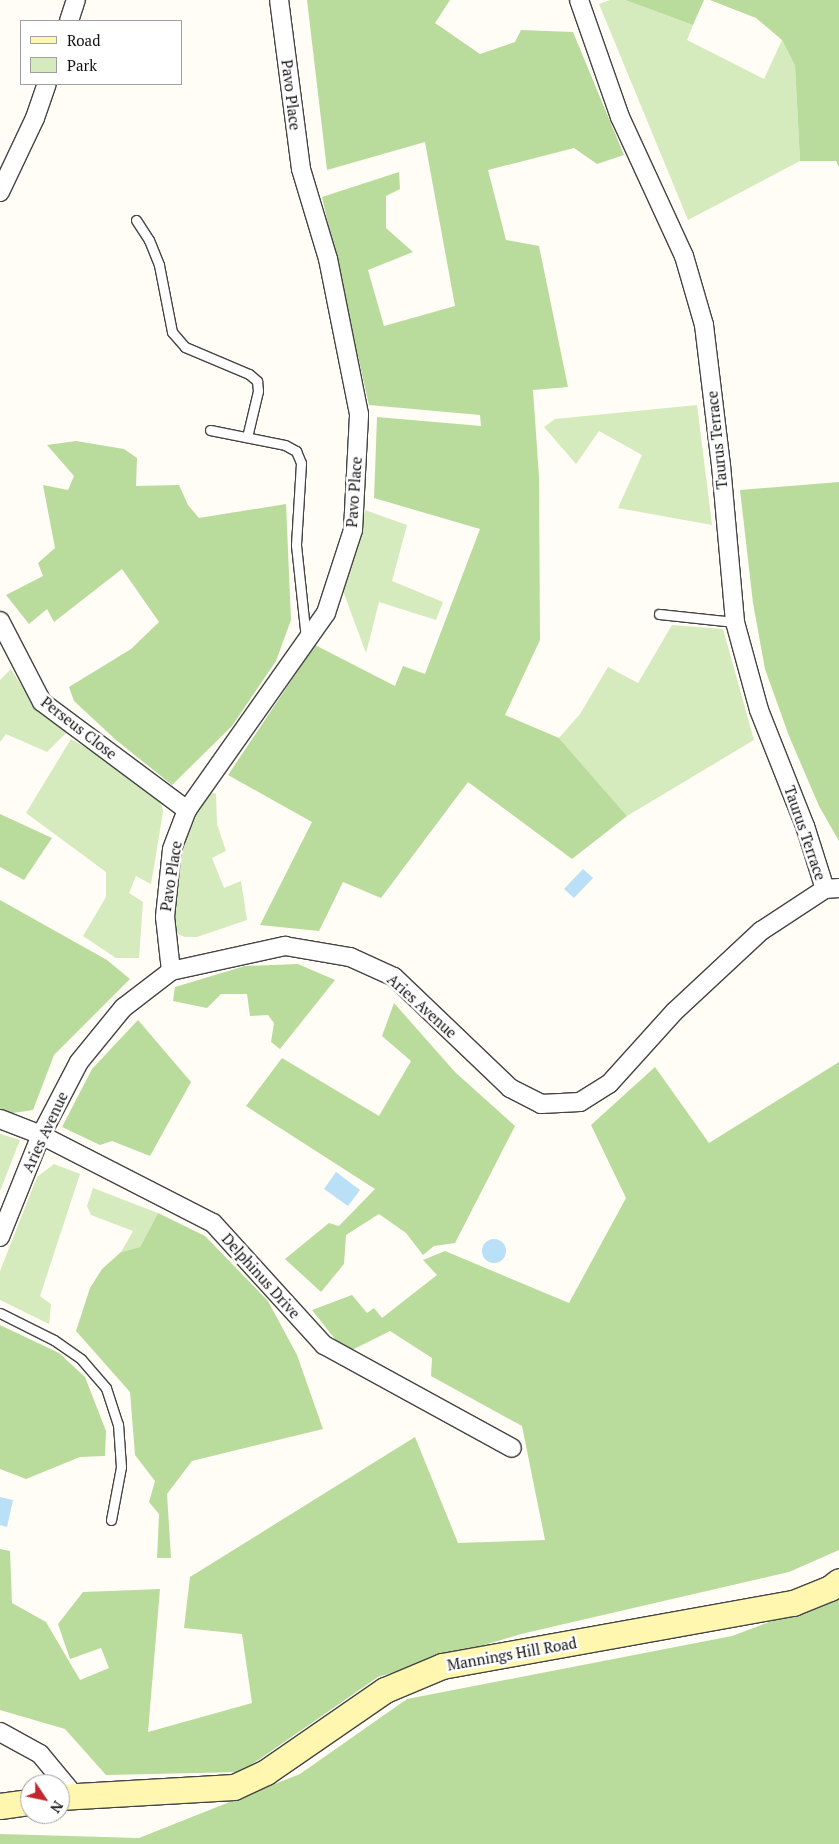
<!DOCTYPE html>
<style>
body{margin:0}
#map{position:relative;width:839px;height:1844px;overflow:hidden;background:#fffdf5;font-family:"PT Serif",serif}
div>[style]{position:absolute}
[style*='--x']{left:calc(var(--x)*1px);top:calc(var(--y)*1px);width:calc(var(--w)*1px);rotate:calc(var(--a)*1deg)}
.green>*{inset:0;background:#d5ebbd}
.forest>*{inset:0;background:#b9dc9c}
.water>*{inset:0;background:#b9e0f7}
.round{border-radius:50%}
.roads{filter:drop-shadow(1px 0 #444) drop-shadow(-1px 0 #444) drop-shadow(0 1px #444) drop-shadow(0 -1px #444)}
.service>*{height:9px;margin:-4.5px;padding:0 4.5px;transform-origin:4.5px;border-radius:4.5px;background:#fff}
.minor>*{height:18px;margin:-9px;padding:0 9px;transform-origin:9px;border-radius:9px;background:#fff}
.secondary>*{height:25px;margin:-12.5px;padding:0 12.5px;transform-origin:12.5px;border-radius:12.5px;background:#fff6b0}
span{translate:-50% -50%;white-space:nowrap;text-align:center;line-height:1.15;-webkit-text-stroke:5px #fff;paint-order:stroke}
.street-label{font-size:15px;color:#111}
.legend{position:absolute;left:20px;top:20px;width:162px;height:65px;box-sizing:border-box;background:#fff;border:1px solid #a0a0a0;margin:0;padding:6px 9px;list-style:none;font-size:15px;color:#111}
.legend li{display:flex;align-items:center;gap:10px;height:25px}
.legend b{width:25px;border:1px solid #a0a0a0}
.north{position:absolute;left:20px;top:1774px;width:50px;height:50px;box-sizing:border-box;background:#fff;border:1px solid #a0a0a0;border-radius:50%;rotate:124deg;font-size:14px;font-weight:700;line-height:20px;text-align:center;color:#111}
.north::after{content:'';display:block;margin:auto;width:18px;height:22px;background:#c4262e;clip-path:polygon(50% 0,100% 100%,50% 72%,0 100%)}
</style>
<div id="map">
<div class="green">
<div style="clip-path:polygon(610px 0,625px 0,693px 25px,687px 40px,764px 79px,782px 40px,795px 66px,800px 161px,688px 220px,599px 4px)"></div>
<div style="clip-path:polygon(697px 405px,712px 525px,618px 508px,642px 455px,599px 431px,576px 464px,544px 427px,555px 419px)"></div>
<div style="clip-path:polygon(365px 510px,407px 525px,392px 581px,443px 602px,436px 620px,379px 602px,366px 653px,343px 591px)"></div>
<div style="clip-path:polygon(672px 625px,723px 629px,754px 740px,627px 816px,559px 738px,580px 714px,608px 667px,638px 683px)"></div>
<div style="clip-path:polygon(11px 669px,35px 707px,67px 732px,47px 752px,6px 734px,0 742px,0 680px)"></div>
<div style="clip-path:polygon(71px 739px,117px 765px,160px 796px,163px 812px,151px 884px,136px 876px,129px 893px,143px 902px,139px 958px,116px 958px,83px 936px,106px 897px,106px 872px,26px 813px)"></div>
<div style="clip-path:polygon(208px 791px,216px 794px,217px 824px,226px 851px,212px 858px,224px 888px,241px 881px,247px 920px,197px 937px,185px 937px,175px 933px,171px 921px,175px 861px)"></div>
<div style="clip-path:polygon(0 1134px,20px 1140px,0 1191px)"></div>
<div style="clip-path:polygon(54px 1164px,80px 1174px,40px 1296px,51px 1304px,49px 1324px,0 1300px,0 1271px,37px 1177px)"></div>
<div style="clip-path:polygon(93px 1188px,158px 1213px,140px 1247px,121px 1252px,133px 1231px,91px 1215px,87px 1206px)"></div>
</div>
<div class="forest">
<div style="clip-path:polygon(307px 0,450px 0,435px 23px,480px 54px,515px 42px,521px 30px,573px 32px,624px 155px,597px 164px,574px 148px,488px 170px,506px 240px,539px 246px,568px 387px,533px 390px,539px 477px,540px 640px,505px 715px,559px 738px,627px 816px,572px 859px,468px 782px,381px 898px,343px 882px,319px 931px,260px 925px,312px 822px,228px 775px,315px 645px,395px 686px,403px 666px,425px 674px,480px 529px,374px 498px,377px 417px,481px 426px,480px 415px,369px 405px,322px 197px,399px 172px,400px 189px,386px 196px,386px 228px,413px 252px,368px 270px,384px 326px,455px 306px,425px 142px,327px 170px)"></div>
<div style="clip-path:polygon(625px 0,704px 0,693px 25px)"></div>
<div style="clip-path:polygon(710px 0,839px 0,839px 167px,836px 161px,800px 161px,795px 66px,782px 40px,756px 18px)"></div>
<div style="clip-path:polygon(76px 441px,124px 449px,137px 458px,136px 486px,179px 485px,188px 505px,199px 518px,286px 504px,291px 620px,276px 661px,232px 726px,172px 785px,116px 740px,74px 701px,69px 687px,131px 649px,159px 622px,122px 569px,54px 622px,47px 609px,29px 624px,6px 595px,43px 576px,38px 563px,55px 548px,43px 485px,68px 490px,74px 476px,47px 445px)"></div>
<div style="clip-path:polygon(839px 482px,839px 841px,819px 806px,789px 736px,765px 669px,753px 603px,740px 490px)"></div>
<div style="clip-path:polygon(0 814px,52px 838px,24px 880px,0 867px)"></div>
<div style="clip-path:polygon(0 900px,107px 960px,130px 979px,54px 1055px,33px 1110px,6px 1114px,0 1112px)"></div>
<div style="clip-path:polygon(298px 964px,335px 980px,280px 1049px,271px 1042px,274px 1023px,268px 1015px,250px 1016px,247px 994px,221px 994px,207px 1008px,173px 1001px,175px 987px,245px 966px)"></div>
<div style="clip-path:polygon(394px 1003px,455px 1072px,515px 1126px,455px 1243px,434px 1246px,423px 1255px,406px 1233px,379px 1214px,346px 1235px,344px 1264px,321px 1292px,285px 1259px,329px 1223px,339px 1226px,375px 1189px,246px 1106px,282px 1058px,379px 1116px,411px 1061px,382px 1036px)"></div>
<div style="clip-path:polygon(138px 1020px,191px 1082px,150px 1156px,112px 1141px,100px 1145px,62px 1127px,92px 1069px)"></div>
<div style="clip-path:polygon(839px 1062px,839px 1550px,789px 1572px,521px 1634px,378px 1677px,241px 1772px,106px 1775px,65px 1729px,0 1710px,0 1549px,10px 1551px,12px 1603px,46px 1622px,80px 1680px,109px 1668px,101px 1648px,70px 1659px,58px 1624px,83px 1592px,160px 1589px,148px 1732px,252px 1703px,242px 1634px,184px 1628px,190px 1577px,415px 1437px,458px 1543px,545px 1540px,522px 1426px,431px 1376px,432px 1358px,390px 1331px,346px 1353px,312px 1310px,352px 1295px,367px 1313px,374px 1308px,382px 1318px,437px 1275px,423px 1260px,445px 1251px,569px 1303px,626px 1198px,591px 1125px,655px 1067px,709px 1143px)"></div>
<div style="clip-path:polygon(158px 1213px,205px 1236px,268px 1301px,297px 1355px,323px 1429px,192px 1461px,167px 1494px,171px 1558px,157px 1558px,159px 1514px,149px 1502px,155px 1481px,135px 1455px,130px 1392px,76px 1331px,90px 1288px,102px 1269px,121px 1252px,140px 1247px)"></div>
<div style="clip-path:polygon(0 1325px,59px 1353px,85px 1377px,106px 1431px,105px 1456px,80px 1457px,26px 1479px,0 1469px)"></div>
<div style="clip-path:polygon(839px 1596px,839px 1844px,0 1844px,0 1834px,139px 1838px,300px 1774px,407px 1699px,732px 1636px)"></div>
</div>
<div class="water">
<div style="clip-path:polygon(583px 869px,593px 878px,574px 898px,564px 889px)"></div>
<div style="clip-path:polygon(336px 1172px,360px 1190px,348px 1206px,324px 1189px)"></div>
<div class="round" style="left:482px;top:1239px;width:24px;height:24px"></div>
<div style="clip-path:polygon(0 1497px,13px 1500px,7px 1527px,0 1525px)"></div>
</div>
<div class="roads">
<div class="service">
<div style="--x:136;--y:220;--w:24;--a:57"></div>
<div style="--x:149;--y:240;--w:27;--a:68"></div>
<div style="--x:159;--y:265;--w:68;--a:79"></div>
<div style="--x:172;--y:332;--w:20;--a:49"></div>
<div style="--x:185;--y:347;--w:69;--a:22.9"></div>
<div style="--x:249;--y:374;--w:11;--a:41"></div>
<div style="--x:257;--y:381;--w:10;--a:84"></div>
<div style="--x:258;--y:391;--w:47;--a:103.4"></div>
<div style="--x:210;--y:430;--w:76;--a:11.3"></div>
<div style="--x:285;--y:445;--w:13;--a:29"></div>
<div style="--x:296;--y:451;--w:13;--a:67"></div>
<div style="--x:301;--y:463;--w:82;--a:93.5"></div>
<div style="--x:296;--y:545;--w:95;--a:83.9"></div>
<div style="--x:659;--y:614;--w:76;--a:6"></div>
<div style="--x:0;--y:1313;--w:60;--a:26.6"></div>
<div style="--x:54;--y:1340;--w:33;--a:35"></div>
<div style="--x:81;--y:1359;--w:38;--a:49"></div>
<div style="--x:106;--y:1388;--w:38;--a:72"></div>
<div style="--x:118;--y:1424;--w:43;--a:86"></div>
<div style="--x:121;--y:1467;--w:54;--a:100.7"></div>
</div>
<div class="minor">
<div style="--x:579;--y:0;--w:124;--a:70.7"></div>
<div style="--x:620;--y:117;--w:153;--a:65.3"></div>
<div style="--x:684;--y:256;--w:72;--a:73.8"></div>
<div style="--x:704;--y:325;--w:141;--a:83.1"></div>
<div style="--x:721;--y:465;--w:158;--a:84.9"></div>
<div style="--x:735;--y:622;--w:91;--a:74.7"></div>
<div style="--x:759;--y:710;--w:125;--a:68.4"></div>
<div style="--x:805;--y:826;--w:66;--a:72.4"></div>
<div style="--x:69;--y:21;--w:22;--a:-72"></div>
<div style="--x:0;--y:192;--w:82;--a:-64.7"></div>
<div style="--x:35;--y:118;--w:36;--a:-71"></div>
<div style="--x:0;--y:621;--w:91;--a:62.6"></div>
<div style="--x:42;--y:702;--w:181;--a:36.7"></div>
<div style="--x:171;--y:971;--w:54;--a:-96.3"></div>
<div style="--x:165;--y:917;--w:68;--a:-84.1"></div>
<div style="--x:172;--y:849;--w:42;--a:-69"></div>
<div style="--x:187;--y:810;--w:241;--a:-54.8"></div>
<div style="--x:326;--y:613;--w:87;--a:-72"></div>
<div style="--x:353;--y:530;--w:116;--a:-87"></div>
<div style="--x:359;--y:414;--w:158;--a:-101.3"></div>
<div style="--x:328;--y:259;--w:94;--a:-106.7"></div>
<div style="--x:301;--y:169;--w:170;--a:-97.4"></div>
<div style="--x:0;--y:1119;--w:44;--a:21.3"></div>
<div style="--x:41;--y:1135;--w:193;--a:27.1"></div>
<div style="--x:213;--y:1223;--w:165;--a:47.7"></div>
<div style="--x:324;--y:1345;--w:214;--a:28.7"></div>
<div style="--x:0;--y:1237;--w:110;--a:-68.1"></div>
<div style="--x:41;--y:1135;--w:82;--a:-62.5"></div>
<div style="--x:79;--y:1062;--w:70;--a:-50.8"></div>
<div style="--x:123;--y:1008;--w:61;--a:-37.6"></div>
<div style="--x:171;--y:971;--w:117;--a:-12.4"></div>
<div style="--x:285;--y:946;--w:66;--a:9.6"></div>
<div style="--x:350;--y:957;--w:48;--a:24.4"></div>
<div style="--x:394;--y:977;--w:161;--a:43.7"></div>
<div style="--x:510;--y:1088;--w:35;--a:27"></div>
<div style="--x:541;--y:1104;--w:39;--a:-3"></div>
<div style="--x:580;--y:1102;--w:34;--a:-32"></div>
<div style="--x:609;--y:1084;--w:97;--a:-47.9"></div>
<div style="--x:674;--y:1012;--w:119;--a:-43"></div>
<div style="--x:761;--y:931;--w:77;--a:-33.3"></div>
<div style="--x:825;--y:889;--w:14;--a:-4"></div>
<div style="--x:0;--y:1732;--w:46;--a:28.8"></div>
<div style="--x:40;--y:1754;--w:53;--a:50.3"></div>
</div>
<div class="secondary">
<div style="--x:60;--y:1797;--w:174;--a:-3.3"></div>
<div style="--x:234;--y:1787;--w:35;--a:-25"></div>
<div style="--x:266;--y:1772;--w:145;--a:-34.6"></div>
<div style="--x:385;--y:1690;--w:62;--a:-22.8"></div>
<div style="--x:442;--y:1666;--w:357;--a:-10.2"></div>
<div style="--x:793;--y:1603;--w:40;--a:-22"></div>
<div style="--x:830;--y:1588;--w:11;--a:-38"></div>
<div style="--x:0;--y:1806;--w:30;--a:-8"></div>
</div>
</div>
<div class="street-label">
<span style="left:291px;top:95px;rotate:83deg">Pavo Place</span>
<span style="left:717px;top:440px;rotate:-96deg">Taurus Terrace</span>
<span style="left:354px;top:492px;rotate:-86deg">Pavo Place</span>
<span style="left:79px;top:728px;rotate:38deg">Perseus Close</span>
<span style="left:805px;top:833px;rotate:71deg">Taurus Terrace</span>
<span style="left:171px;top:876px;rotate:-81deg">Pavo Place</span>
<span style="left:422px;top:1006px;rotate:42deg">Aries Avenue</span>
<span style="left:45px;top:1132px;rotate:-65deg">Aries Avenue</span>
<span style="left:261px;top:1276px;rotate:48deg">Delphinus Drive</span>
<span style="left:512px;top:1654px;rotate:-10deg">Mannings Hill Road</span>
</div>
<ul class="legend">
<li><b style="height:6px;background:#fff6b0"></b>Road</li>
<li><b style="height:14px;background:#d5ebbd"></b>Park</li>
</ul>
<div class="north">N</div>
</div>
